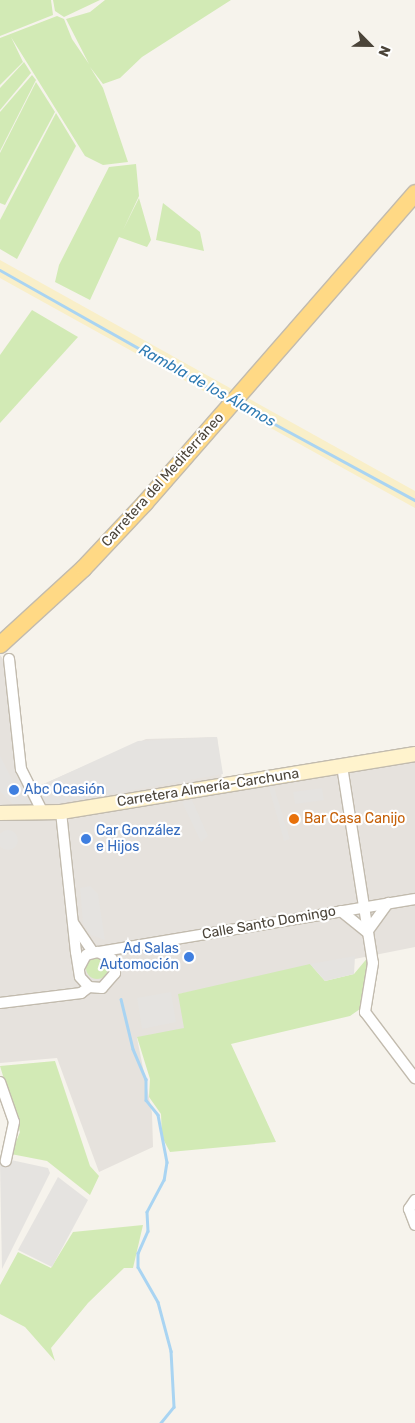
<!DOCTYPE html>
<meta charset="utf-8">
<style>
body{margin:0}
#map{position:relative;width:415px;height:1423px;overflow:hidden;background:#f6f3ec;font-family:Rubik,sans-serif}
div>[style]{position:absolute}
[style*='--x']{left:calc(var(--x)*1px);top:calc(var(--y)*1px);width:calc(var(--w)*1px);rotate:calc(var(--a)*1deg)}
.industrial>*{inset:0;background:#e6e2dd}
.green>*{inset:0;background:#d2eab5}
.round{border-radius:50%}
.sand>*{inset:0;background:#f9efc9}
.parking>*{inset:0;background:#e5e3e0}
.stream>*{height:2.5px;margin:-1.25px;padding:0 1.25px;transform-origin:1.25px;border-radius:1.25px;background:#a9d4f2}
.roads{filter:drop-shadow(1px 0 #c2bbae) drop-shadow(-1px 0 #c2bbae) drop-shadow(0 1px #c2bbae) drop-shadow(0 -1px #c2bbae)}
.minor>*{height:10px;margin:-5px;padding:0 5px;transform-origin:5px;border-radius:5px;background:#fff}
.secondary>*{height:14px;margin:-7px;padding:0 7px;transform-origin:7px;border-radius:7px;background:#fff3cd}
.trunk>*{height:16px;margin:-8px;padding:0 8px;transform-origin:8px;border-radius:8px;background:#ffd985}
.dots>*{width:14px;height:14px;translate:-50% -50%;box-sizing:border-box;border:2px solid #fff;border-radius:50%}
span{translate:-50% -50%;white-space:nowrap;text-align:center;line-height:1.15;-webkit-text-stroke:4.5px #fff;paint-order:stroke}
.street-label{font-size:14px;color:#4b4439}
.shop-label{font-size:14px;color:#366cbe}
.left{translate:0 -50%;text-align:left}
.right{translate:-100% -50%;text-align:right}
.food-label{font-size:14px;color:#c56008}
.water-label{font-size:15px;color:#2e7ab2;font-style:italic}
.north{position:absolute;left:345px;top:20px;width:50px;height:50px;-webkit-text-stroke:4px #fff;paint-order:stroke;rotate:113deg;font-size:14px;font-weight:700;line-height:20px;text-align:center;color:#4b4439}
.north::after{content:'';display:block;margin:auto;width:18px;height:22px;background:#4b4439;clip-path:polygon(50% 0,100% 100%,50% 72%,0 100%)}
</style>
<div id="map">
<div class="industrial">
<div style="clip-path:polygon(0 655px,13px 673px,23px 767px,32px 789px,146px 739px,217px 737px,223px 789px,415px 760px,415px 947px,179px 994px,185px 1029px,137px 1038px,152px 1113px,153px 1147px,99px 1172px,57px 1058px,0 1063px)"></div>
</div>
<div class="green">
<div style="clip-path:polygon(0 0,51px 0,53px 15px,0 36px)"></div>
<div style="clip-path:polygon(53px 0,100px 0,64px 17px,55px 11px)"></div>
<div style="clip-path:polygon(105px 0,231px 0,142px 57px,120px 78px,103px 84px,90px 67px,103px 88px,128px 162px,103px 165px,85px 156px,11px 37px,23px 62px,0 85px,0 38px,57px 16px,64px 19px,72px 39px,89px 64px,66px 19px,90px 12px)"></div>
<div style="clip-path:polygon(24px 62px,31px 73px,0 110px,0 88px)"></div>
<div style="clip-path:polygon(32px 75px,36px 80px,0 151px,0 112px)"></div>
<div style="clip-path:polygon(36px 82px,55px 112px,5px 205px,0 203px,0 153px)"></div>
<div style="clip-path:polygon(56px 113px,76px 146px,17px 259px,0 249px,0 220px)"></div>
<div style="clip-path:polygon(136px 164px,139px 196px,123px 230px,139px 198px,151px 240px,147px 247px,119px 237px,90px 300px,55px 282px,59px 265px,109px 167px)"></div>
<div style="clip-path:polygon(163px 203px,200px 232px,204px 251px,156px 240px)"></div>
<div style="clip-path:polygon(32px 310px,78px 337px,0 423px,0 355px)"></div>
<div style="clip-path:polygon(369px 956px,360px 1009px,350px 1016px,231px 1044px,276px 1142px,170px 1152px,162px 1137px,161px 1114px,149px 1097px,150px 1079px,137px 1037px,184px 1028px,178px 994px,310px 964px,325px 981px,354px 974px)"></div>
<div class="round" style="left:86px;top:957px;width:22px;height:22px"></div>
<div style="clip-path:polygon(55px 1061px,90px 1166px,99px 1176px,90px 1195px,47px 1161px,11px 1154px,20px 1132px,0 1066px)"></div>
<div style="clip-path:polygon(143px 1225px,133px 1268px,124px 1268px,88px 1303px,51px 1348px,55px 1361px,25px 1327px,0 1314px,0 1285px,18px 1252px,51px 1268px,73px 1232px)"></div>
</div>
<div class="sand">
<div style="clip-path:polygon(0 260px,415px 491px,415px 508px,0 278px)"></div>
</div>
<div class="parking">
<div style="clip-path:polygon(217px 737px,223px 774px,60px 803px,44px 803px,33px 789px,138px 741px)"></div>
<div style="clip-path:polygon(0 756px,16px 788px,22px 786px,16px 771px,18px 757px,22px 787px,35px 804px,13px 804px,0 791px)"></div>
<div style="clip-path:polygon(274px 787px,290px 839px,284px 841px,269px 788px)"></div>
<div style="clip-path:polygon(322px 788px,324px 800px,295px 804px,293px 792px)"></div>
<div style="clip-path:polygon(192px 800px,208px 836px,201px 842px,182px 802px)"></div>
<div class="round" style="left:-2px;top:830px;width:20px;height:20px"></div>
<div style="clip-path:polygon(90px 886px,98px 894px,105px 940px,91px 935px,83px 924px,80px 888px)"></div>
<div style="clip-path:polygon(355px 956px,354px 974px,325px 981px,310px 964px)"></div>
<div style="clip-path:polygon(171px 992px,176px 1022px,142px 1029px,137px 998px)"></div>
<div style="clip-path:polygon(11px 1160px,48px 1168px,50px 1173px,2px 1269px,0 1163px)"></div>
<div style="clip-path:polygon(58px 1177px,88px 1200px,52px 1267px,18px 1250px)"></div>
</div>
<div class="stream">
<div style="--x:0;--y:270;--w:263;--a:29.4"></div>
<div style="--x:238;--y:404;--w:201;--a:28.5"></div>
<div style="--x:121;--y:999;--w:51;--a:76.5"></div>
<div style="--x:133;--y:1049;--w:33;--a:67"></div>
<div style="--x:146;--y:1079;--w:21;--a:90"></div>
<div style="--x:146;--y:1100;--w:19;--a:51"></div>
<div style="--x:158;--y:1115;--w:48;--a:79.2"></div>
<div style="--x:167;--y:1162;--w:18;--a:99"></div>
<div style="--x:164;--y:1180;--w:36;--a:118"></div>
<div style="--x:147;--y:1212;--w:19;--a:87"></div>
<div style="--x:148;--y:1231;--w:24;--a:114"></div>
<div style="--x:138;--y:1253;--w:14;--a:90"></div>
<div style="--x:138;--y:1267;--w:40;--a:60.3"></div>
<div style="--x:158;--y:1302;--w:51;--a:75.1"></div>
<div style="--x:171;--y:1351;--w:56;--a:86.9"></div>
<div style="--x:174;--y:1407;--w:21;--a:129"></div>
</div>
<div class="roads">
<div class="minor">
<div style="--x:9;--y:659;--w:111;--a:83.8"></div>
<div style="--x:21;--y:769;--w:49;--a:63.4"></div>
<div style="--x:342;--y:766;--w:199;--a:81.1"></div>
<div style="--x:373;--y:963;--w:50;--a:99.3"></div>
<div style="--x:365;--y:1012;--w:83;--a:52.9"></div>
<div style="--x:61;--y:812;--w:141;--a:83.9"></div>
<div style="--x:76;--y:952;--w:25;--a:81"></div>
<div style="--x:80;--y:977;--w:13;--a:48"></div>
<div style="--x:89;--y:987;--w:13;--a:4"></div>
<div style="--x:102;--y:988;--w:20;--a:-49"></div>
<div style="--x:115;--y:973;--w:14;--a:-102"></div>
<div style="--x:112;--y:959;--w:16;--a:-153"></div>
<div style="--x:98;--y:952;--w:12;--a:166"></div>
<div style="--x:86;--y:955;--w:15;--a:118"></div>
<div style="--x:341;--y:911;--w:32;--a:39"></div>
<div style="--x:74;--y:924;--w:34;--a:56"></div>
<div style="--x:367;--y:932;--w:36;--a:-54"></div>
<div style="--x:98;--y:952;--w:321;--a:-9.5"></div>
<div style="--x:0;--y:1003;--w:82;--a:-7"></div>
<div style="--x:81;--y:993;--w:10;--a:-37"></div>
<div style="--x:0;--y:1082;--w:42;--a:70.7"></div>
<div style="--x:14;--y:1122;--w:40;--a:102"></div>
<div style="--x:415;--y:1200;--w:11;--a:124"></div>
<div style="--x:409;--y:1209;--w:17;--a:69"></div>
</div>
<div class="secondary">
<div style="--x:0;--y:813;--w:61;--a:-0.9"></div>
<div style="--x:61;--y:812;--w:359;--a:-9.3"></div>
</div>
<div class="trunk">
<div style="--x:0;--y:645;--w:114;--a:-42.5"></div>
<div style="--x:84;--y:568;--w:89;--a:-46.8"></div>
<div style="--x:145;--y:503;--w:411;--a:-48.9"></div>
</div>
</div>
<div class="dots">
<div style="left:14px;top:790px;background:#3f7fe0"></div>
<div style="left:294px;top:819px;background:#e8710a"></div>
<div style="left:86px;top:839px;background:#3f7fe0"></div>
<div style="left:189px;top:957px;background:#3f7fe0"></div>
</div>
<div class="street-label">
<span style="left:163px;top:480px;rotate:-48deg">Carretera del Mediterráneo</span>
<span style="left:208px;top:788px;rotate:-9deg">Carretera Almería-Carchuna</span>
<span style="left:269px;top:923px;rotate:-10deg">Calle Santo Domingo</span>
</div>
<div class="shop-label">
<span class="left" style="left:24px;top:790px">Abc Ocasión</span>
<span class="left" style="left:96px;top:839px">Car González<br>e Hijos</span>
<span class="right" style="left:179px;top:957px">Ad Salas<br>Automoción</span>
</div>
<div class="food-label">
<span class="left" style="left:304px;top:819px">Bar Casa Canijo</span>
</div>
<div class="water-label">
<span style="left:207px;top:386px;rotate:29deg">Rambla de los Álamos</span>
</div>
<div class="north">N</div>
</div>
